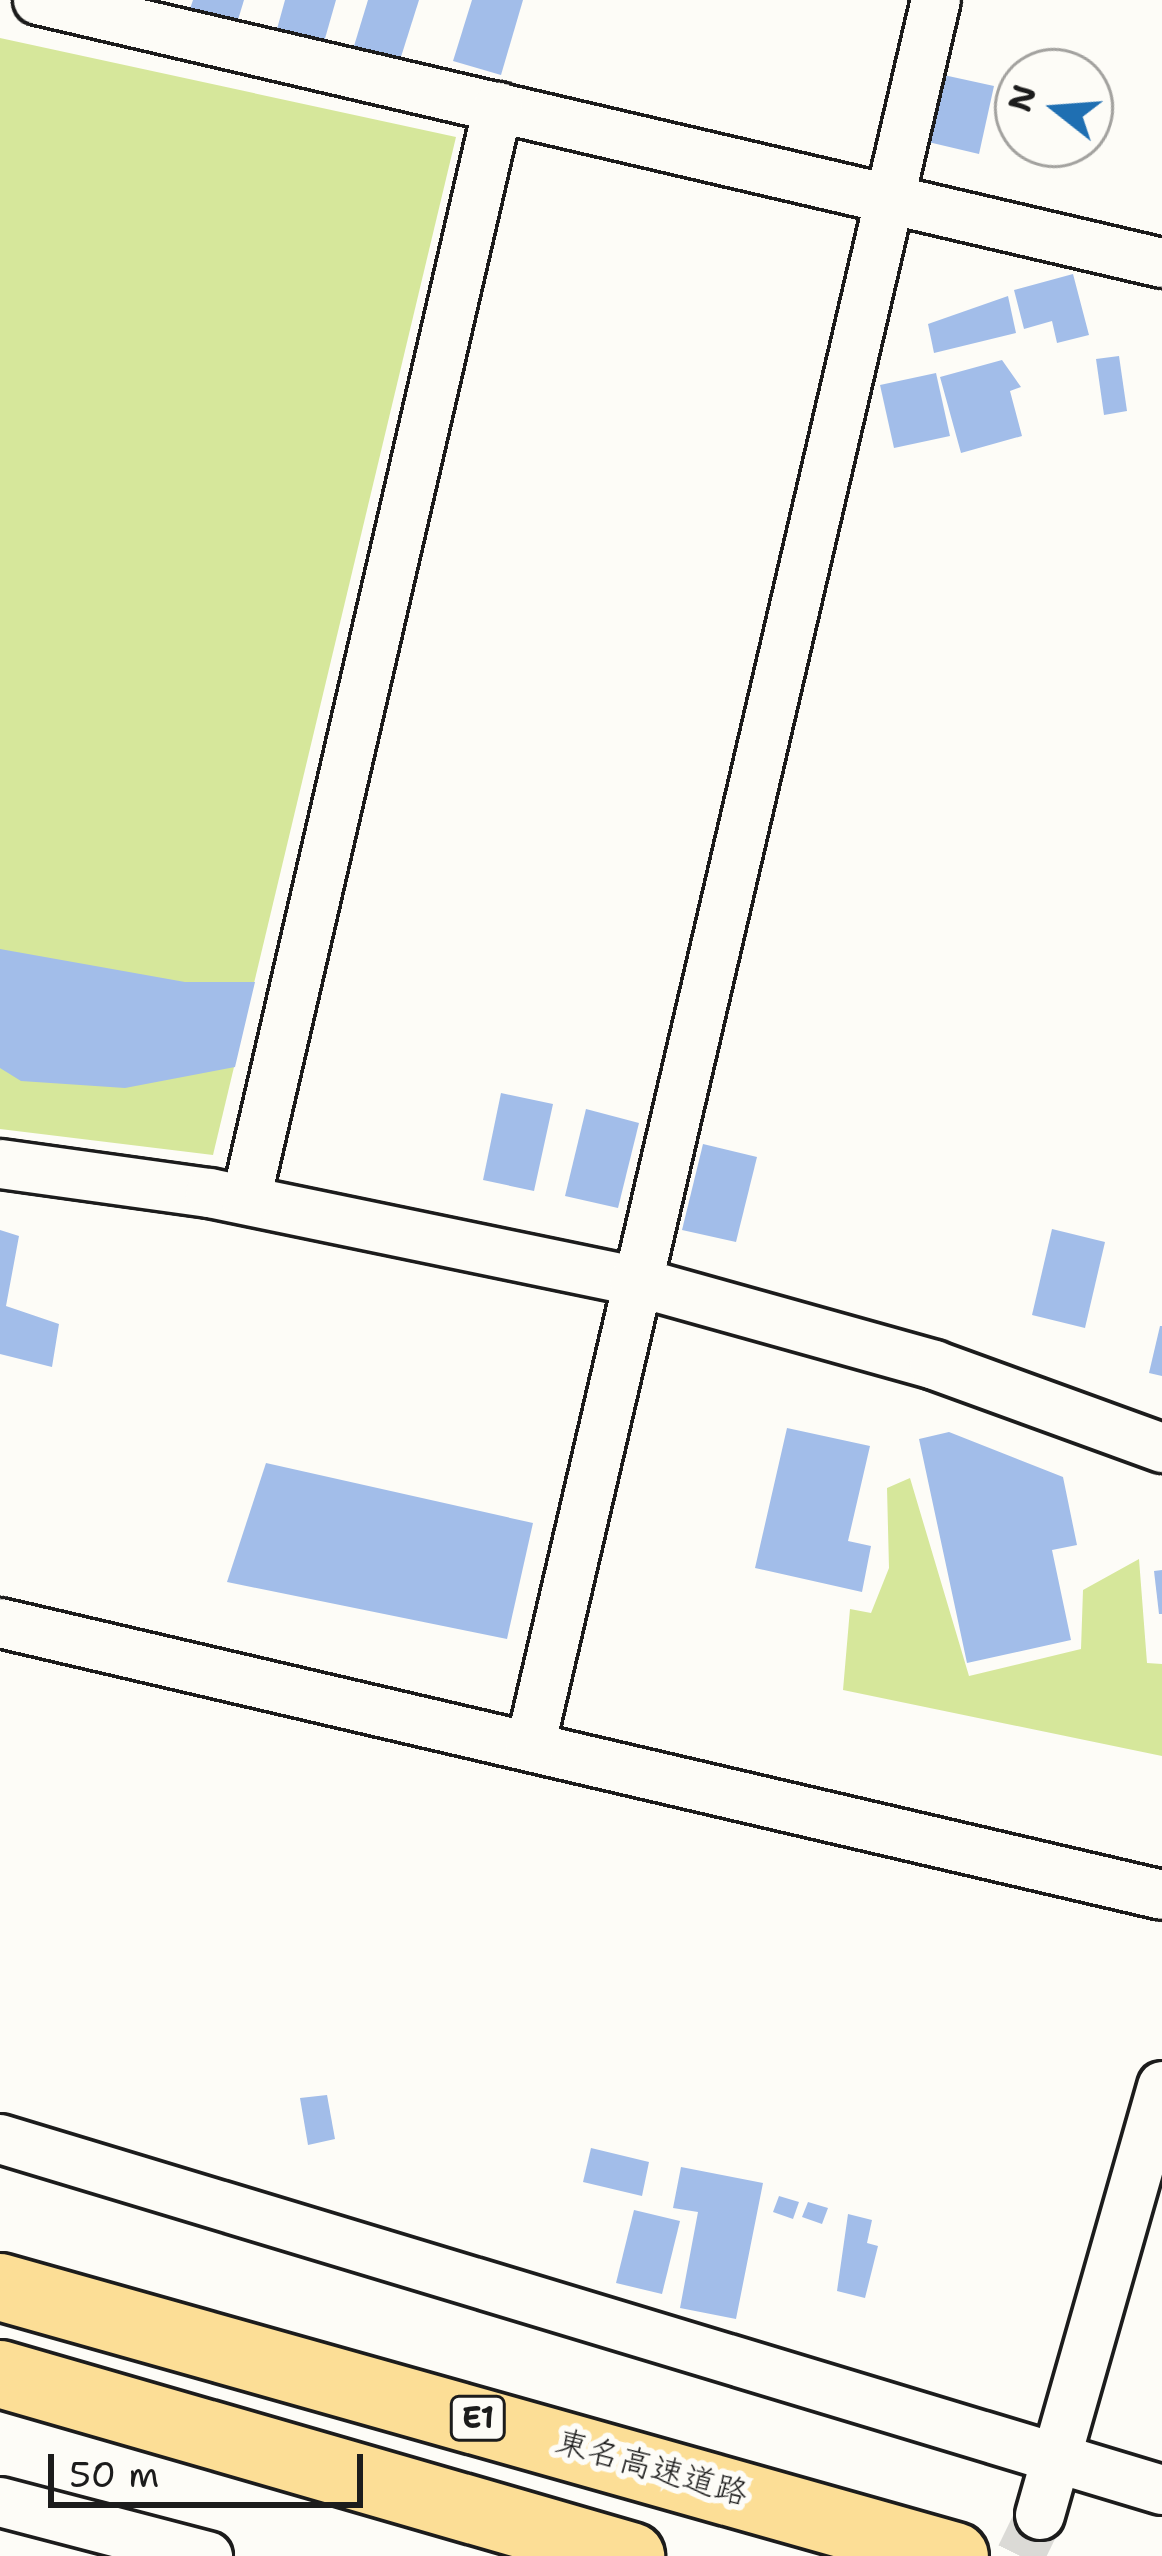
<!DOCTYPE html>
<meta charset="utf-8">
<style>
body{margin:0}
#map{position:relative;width:1162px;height:2556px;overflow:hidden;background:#fdfcf7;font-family:"Shantell Sans","Klee One",sans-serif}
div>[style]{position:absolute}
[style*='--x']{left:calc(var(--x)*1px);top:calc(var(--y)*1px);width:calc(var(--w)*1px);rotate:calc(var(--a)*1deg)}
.green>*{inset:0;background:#d6e79b}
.building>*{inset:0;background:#a2bde9}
.minor-tunnel>*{height:48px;margin-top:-24px;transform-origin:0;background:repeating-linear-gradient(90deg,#dbdad6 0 48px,transparent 0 72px)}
.roads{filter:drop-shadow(3px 0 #1c1c1c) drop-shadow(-3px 0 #1c1c1c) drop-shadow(0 3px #1c1c1c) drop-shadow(0 -3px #1c1c1c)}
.minor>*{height:48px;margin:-24px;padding:0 24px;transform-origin:24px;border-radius:24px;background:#fdfcf7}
.highway>*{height:66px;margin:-33px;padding:0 33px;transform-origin:33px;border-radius:33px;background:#fcde96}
span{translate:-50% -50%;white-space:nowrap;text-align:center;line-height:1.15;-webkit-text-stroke:12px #fdfcf7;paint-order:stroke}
.shield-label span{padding:3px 9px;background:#fdfcf7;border:3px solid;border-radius:9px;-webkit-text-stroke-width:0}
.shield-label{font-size:30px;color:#1c1c1c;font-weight:700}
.street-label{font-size:33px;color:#1c1c1c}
.north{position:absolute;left:994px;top:48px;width:120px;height:120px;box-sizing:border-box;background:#fdfcf7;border:3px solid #a3a29f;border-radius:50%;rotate:287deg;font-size:33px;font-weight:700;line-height:48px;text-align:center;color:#1c1c1c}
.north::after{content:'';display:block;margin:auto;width:42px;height:54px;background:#1f6fb2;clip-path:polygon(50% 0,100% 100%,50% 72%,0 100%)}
.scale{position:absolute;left:48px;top:2454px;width:315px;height:54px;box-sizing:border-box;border:6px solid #1c1c1c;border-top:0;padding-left:15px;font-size:36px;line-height:42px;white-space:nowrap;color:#1c1c1c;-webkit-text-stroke:9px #fdfcf7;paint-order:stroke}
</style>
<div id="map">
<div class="green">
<div style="clip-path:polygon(0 38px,456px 137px,213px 1155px,0 1129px)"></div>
<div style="clip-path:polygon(910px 1478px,969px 1676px,1081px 1649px,1083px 1590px,1139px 1559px,1147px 1663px,1162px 1664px,1162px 1756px,843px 1690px,850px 1609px,871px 1613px,889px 1568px,887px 1488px)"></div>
</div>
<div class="building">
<div style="clip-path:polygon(193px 0,244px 0,237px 23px,190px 9px)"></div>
<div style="clip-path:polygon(285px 0,336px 0,324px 42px,277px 29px)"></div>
<div style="clip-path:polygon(368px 0,419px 0,400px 60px,354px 46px)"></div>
<div style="clip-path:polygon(472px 0,523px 0,501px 75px,453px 61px)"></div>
<div style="clip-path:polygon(939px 74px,994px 86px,979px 154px,924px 141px)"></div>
<div style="clip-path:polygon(1073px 274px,1089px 335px,1057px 343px,1052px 321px,1024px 329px,1014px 290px)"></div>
<div style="clip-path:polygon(1008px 296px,1016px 333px,934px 353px,928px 324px)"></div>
<div style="clip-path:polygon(1119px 356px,1127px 411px,1104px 415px,1096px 359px)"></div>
<div style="clip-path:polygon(1002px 360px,1021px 387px,1010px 391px,1022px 436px,961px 453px,940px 377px)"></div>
<div style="clip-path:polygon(936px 373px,950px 436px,894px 448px,880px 385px)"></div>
<div style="clip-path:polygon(0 949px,185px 982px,255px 982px,235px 1067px,125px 1088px,21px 1081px,0 1068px)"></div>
<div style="clip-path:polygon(501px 1093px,553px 1104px,534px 1191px,483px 1180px)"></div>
<div style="clip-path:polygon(586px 1109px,639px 1123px,618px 1208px,565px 1196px)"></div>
<div style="clip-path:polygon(703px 1144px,757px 1157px,736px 1242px,682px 1230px)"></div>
<div style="clip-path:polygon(1052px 1229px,1105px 1242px,1085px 1328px,1032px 1315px)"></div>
<div style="clip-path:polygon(0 1230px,19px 1236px,6px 1306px,59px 1324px,52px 1367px,0 1354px)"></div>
<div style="clip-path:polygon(1160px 1326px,1162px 1326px,1162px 1376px,1149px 1373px)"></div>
<div style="clip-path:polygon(787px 1428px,870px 1446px,848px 1541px,871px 1546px,862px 1592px,755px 1568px)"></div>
<div style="clip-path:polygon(949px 1432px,1063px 1477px,1077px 1545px,1052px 1550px,1071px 1640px,967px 1663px,919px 1439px)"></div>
<div style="clip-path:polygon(266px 1463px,533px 1523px,507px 1639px,227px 1582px)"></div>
<div style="clip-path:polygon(1162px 1570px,1162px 1614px,1159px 1614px,1154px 1571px)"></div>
<div style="clip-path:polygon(327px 2095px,335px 2139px,308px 2145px,300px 2098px)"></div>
<div style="clip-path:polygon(591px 2148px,649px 2162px,642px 2196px,583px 2182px)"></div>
<div style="clip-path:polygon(681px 2167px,763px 2183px,736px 2319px,680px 2308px,698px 2212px,673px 2208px)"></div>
<div style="clip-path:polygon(779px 2196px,799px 2202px,793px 2219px,773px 2212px)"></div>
<div style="clip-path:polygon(808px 2202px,828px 2208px,822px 2224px,802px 2217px)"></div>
<div style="clip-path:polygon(634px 2210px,680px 2221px,662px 2294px,616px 2283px)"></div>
<div style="clip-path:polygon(848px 2214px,872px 2220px,867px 2243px,878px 2246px,865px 2298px,837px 2291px)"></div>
</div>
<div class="minor-tunnel">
<div style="--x:1020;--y:2556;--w:46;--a:-64"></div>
</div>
<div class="roads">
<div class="minor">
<div style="--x:38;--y:0;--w:1154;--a:13.17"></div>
<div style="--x:0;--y:1164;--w:212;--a:7.9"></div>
<div style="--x:210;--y:1193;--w:433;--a:11.7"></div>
<div style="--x:634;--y:1281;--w:312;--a:15.6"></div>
<div style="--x:934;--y:1365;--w:243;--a:20"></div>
<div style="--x:246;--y:1200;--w:1122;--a:-77.02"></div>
<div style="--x:0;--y:1623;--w:1193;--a:13.17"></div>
<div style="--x:530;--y:1747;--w:1794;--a:-76.92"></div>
<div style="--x:0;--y:2139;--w:1214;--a:16.81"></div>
<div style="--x:0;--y:2502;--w:215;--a:14.6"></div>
<div style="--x:1040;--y:2515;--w:446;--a:-74.1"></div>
</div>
<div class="highway">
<div style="--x:0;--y:2287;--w:992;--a:15.73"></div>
<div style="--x:0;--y:2374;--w:657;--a:16.09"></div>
</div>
</div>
<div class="shield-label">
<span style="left:478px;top:2418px">E1</span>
</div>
<div class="street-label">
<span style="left:652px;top:2467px;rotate:16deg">東名高速道路</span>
</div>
<div class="north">N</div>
<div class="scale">50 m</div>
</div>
